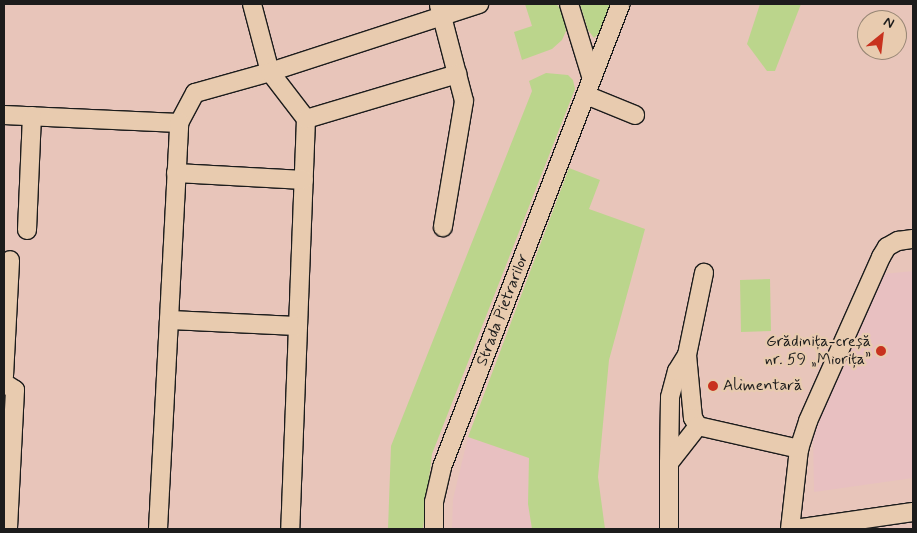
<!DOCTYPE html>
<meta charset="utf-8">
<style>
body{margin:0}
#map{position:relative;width:917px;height:533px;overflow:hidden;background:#e8c5ba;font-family:Mynerve,sans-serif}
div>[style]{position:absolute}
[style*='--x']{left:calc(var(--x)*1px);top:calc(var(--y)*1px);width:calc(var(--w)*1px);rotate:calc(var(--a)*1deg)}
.built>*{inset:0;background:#e8c0c1}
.green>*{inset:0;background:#bbd58c}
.roads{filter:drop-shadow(1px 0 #1c1c1c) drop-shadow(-1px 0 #1c1c1c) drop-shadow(0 1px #1c1c1c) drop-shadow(0 -1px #1c1c1c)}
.minor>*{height:18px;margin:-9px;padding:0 9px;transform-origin:9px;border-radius:9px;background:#e8cbaf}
.dots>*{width:14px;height:14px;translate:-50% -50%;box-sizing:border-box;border:2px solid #e8cbaf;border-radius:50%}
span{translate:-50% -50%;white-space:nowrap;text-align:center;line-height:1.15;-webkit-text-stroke:4.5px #e8cbaf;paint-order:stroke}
.street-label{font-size:16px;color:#1c1c1c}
.poi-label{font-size:16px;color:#1c1c1c}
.right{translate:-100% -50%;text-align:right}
.left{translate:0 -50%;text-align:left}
.frame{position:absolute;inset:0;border:5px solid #1c1c1c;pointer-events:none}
.north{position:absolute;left:857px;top:10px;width:50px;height:50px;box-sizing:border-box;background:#e8cbaf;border:1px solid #968574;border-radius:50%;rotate:29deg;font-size:14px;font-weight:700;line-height:20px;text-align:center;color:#1c1c1c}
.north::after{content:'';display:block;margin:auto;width:18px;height:22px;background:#c8321e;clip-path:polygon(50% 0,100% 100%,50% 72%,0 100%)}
</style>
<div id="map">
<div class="built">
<div style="clip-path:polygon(913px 271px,913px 478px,814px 492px,813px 428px,883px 274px)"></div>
<div style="clip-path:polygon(468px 437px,529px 458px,528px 504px,532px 529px,452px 529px,453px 499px)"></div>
</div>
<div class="green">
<div style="clip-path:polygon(525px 4px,556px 4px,562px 10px,566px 31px,562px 40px,552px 49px,522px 60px,514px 32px,532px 26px)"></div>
<div style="clip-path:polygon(580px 4px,610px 4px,601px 31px,594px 38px,588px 30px)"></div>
<div style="clip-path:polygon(760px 4px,801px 4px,775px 71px,767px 71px,747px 44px)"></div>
<div style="clip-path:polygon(546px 73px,568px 75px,573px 80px,575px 89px,432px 454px,423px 529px,388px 529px,391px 446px,532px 91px,529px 81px)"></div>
<div style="clip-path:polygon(569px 168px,600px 180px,589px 209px,645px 229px,609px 360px,598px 477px,605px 529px,532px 529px,528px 504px,529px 458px,468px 437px)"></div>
<div style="clip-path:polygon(770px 279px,771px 331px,741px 332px,740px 280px)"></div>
</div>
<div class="roads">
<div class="minor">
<div style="--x:252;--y:4;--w:70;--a:75.2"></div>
<div style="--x:270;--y:72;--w:220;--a:-18"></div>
<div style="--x:569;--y:4;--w:78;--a:73"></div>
<div style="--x:439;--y:5;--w:99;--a:75.4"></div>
<div style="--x:464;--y:101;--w:128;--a:99.5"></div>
<div style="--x:586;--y:95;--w:53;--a:22.2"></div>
<div style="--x:4;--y:115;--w:175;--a:2.6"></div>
<div style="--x:179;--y:123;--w:34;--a:-62"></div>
<div style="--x:195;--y:93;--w:78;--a:-15.6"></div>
<div style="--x:270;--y:72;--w:59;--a:52.5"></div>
<div style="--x:306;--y:119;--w:410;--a:92.2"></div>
<div style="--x:306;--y:119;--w:158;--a:-16.6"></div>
<div style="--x:176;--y:173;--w:128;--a:3.1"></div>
<div style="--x:27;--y:230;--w:114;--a:-87.5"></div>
<div style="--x:169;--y:320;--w:129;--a:2.7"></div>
<div style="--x:687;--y:355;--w:63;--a:84.6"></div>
<div style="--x:693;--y:418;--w:9;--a:58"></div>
<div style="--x:4;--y:376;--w:116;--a:-87"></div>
<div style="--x:4;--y:383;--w:13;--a:32"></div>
<div style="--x:15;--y:390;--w:139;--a:92.9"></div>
<div style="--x:669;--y:463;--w:66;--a:-89.1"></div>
<div style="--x:670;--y:397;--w:27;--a:-75"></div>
<div style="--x:677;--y:371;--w:19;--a:-58"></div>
<div style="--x:687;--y:355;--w:84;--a:-78.3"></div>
<div style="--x:158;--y:529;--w:407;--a:-87"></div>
<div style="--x:434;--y:529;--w:27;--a:-90"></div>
<div style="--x:434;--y:502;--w:36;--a:-77"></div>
<div style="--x:442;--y:467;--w:496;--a:-68.9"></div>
<div style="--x:669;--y:529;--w:66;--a:-90"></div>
<div style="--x:669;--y:463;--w:47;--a:-51.9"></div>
<div style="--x:698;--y:426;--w:104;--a:12.8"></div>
<div style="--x:790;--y:529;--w:81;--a:-83.6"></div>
<div style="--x:799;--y:449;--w:29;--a:-72"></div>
<div style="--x:808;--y:421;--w:180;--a:-66"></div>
<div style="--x:881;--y:257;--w:12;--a:-59"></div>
<div style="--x:887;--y:247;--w:13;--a:-29"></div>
<div style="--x:898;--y:241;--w:15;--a:-8"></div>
<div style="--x:795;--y:529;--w:119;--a:-8.2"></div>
</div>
</div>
<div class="dots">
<div style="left:881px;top:351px;background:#c8321e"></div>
<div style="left:713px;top:386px;background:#c8321e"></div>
</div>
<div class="street-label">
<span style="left:503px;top:310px;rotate:-69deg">Strada Pietrarilor</span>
</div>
<div class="poi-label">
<span class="right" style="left:871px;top:351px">Grădinița-creșă<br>nr. 59 „Miorița”</span>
<span class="left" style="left:723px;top:386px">Alimentară</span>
</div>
<div class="frame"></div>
<div class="north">N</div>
</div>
